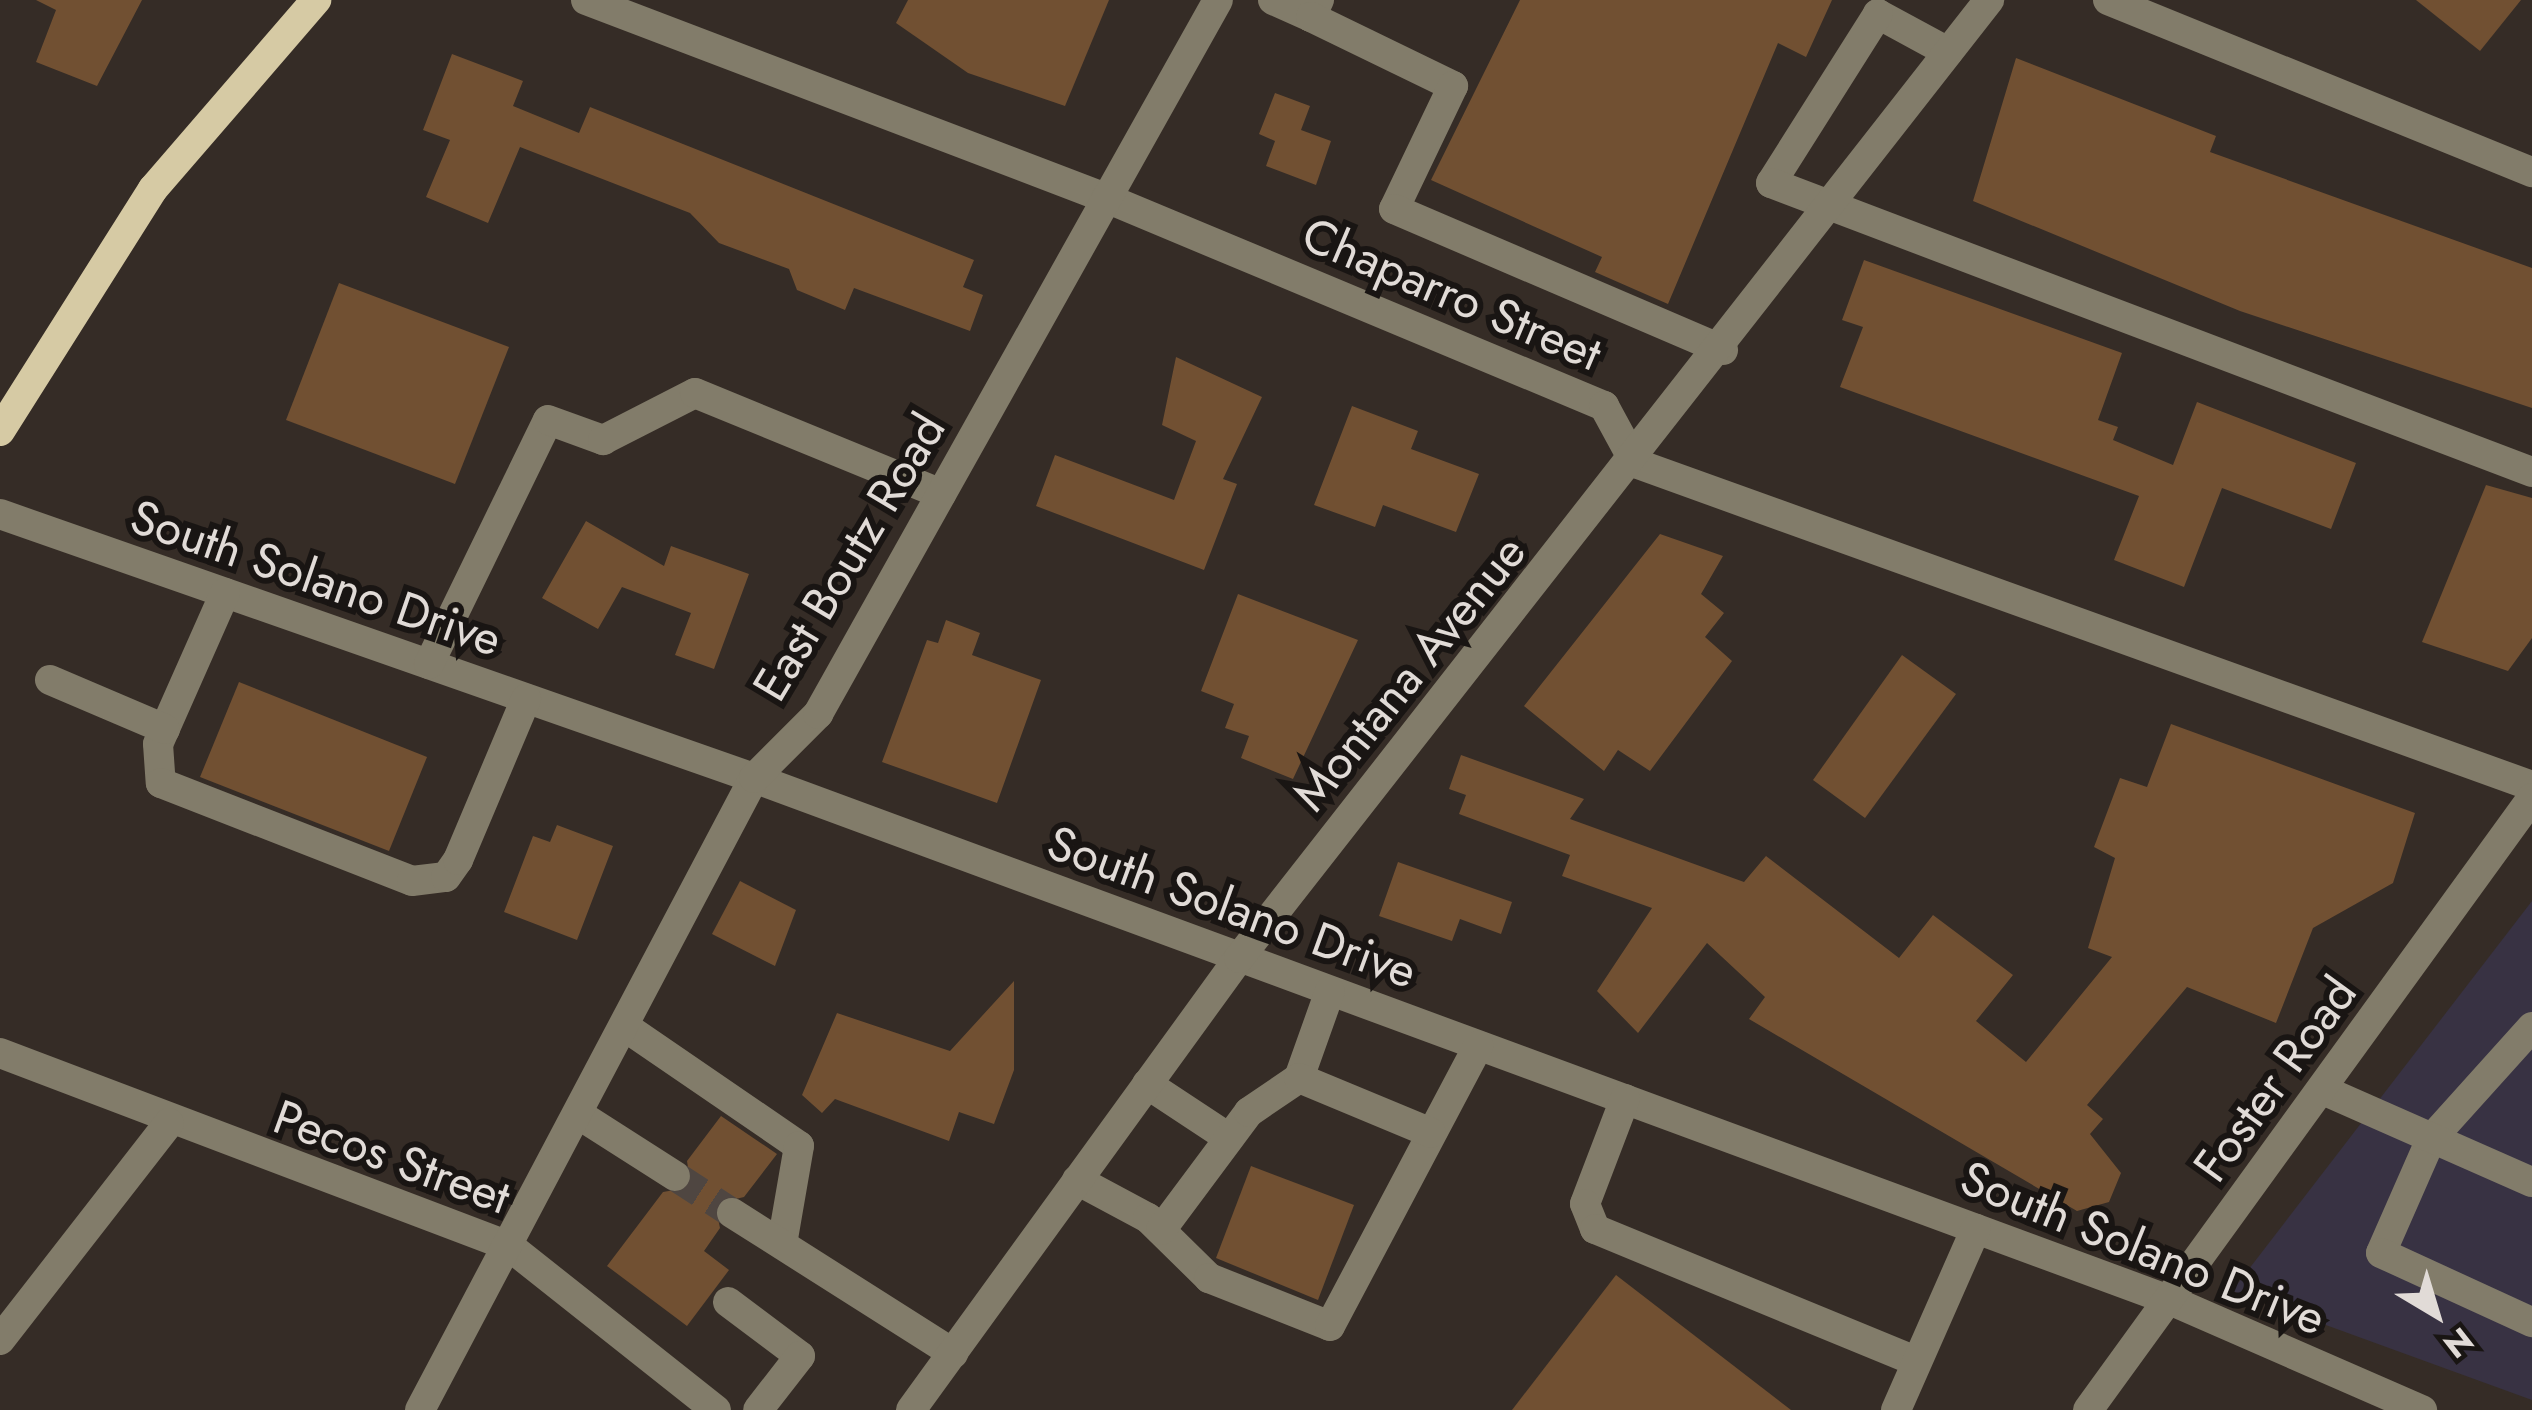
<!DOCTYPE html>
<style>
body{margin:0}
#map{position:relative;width:2532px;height:1410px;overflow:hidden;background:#352c26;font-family:Jost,sans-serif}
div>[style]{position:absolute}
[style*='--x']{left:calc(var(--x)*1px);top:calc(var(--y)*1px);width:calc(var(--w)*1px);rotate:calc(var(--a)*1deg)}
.commercial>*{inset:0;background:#383243}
.building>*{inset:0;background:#715032}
.minor-tunnel>*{height:30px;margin-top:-15px;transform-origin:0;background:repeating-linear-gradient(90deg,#4f4641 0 30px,transparent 0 45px)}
.minor>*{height:30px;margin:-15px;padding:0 15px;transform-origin:15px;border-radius:15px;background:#827c6a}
.major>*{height:30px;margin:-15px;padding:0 15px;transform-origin:15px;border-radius:15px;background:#d6caa4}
span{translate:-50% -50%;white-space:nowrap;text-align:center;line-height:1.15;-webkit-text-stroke:12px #191513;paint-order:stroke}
.street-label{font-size:48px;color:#e1dbd7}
.north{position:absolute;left:2376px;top:1254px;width:120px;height:120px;-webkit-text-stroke:9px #191513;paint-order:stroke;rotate:142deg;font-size:33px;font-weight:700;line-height:48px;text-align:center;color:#e1dbd7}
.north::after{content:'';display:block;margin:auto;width:42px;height:54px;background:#e1dbd7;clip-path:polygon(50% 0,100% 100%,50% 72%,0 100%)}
</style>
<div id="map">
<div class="commercial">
<div style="clip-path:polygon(2532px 901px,2532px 1400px,2232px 1291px)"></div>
</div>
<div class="building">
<div style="clip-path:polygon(36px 0,142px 0,97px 86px,36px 62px,56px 10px)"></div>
<div style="clip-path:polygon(908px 0,1109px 0,1065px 106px,968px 73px,896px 23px)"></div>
<div style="clip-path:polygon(1520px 0,1832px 0,1806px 57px,1778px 43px,1668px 304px,1595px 272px,1602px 257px,1431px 180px)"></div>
<div style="clip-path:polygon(2416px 0,2521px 0,2480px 51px)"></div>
<div style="clip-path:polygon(452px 54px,523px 81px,513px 106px,579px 133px,590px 107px,974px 260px,963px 287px,983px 295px,970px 331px,854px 288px,845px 310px,797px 290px,789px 269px,719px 243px,690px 213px,520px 147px,488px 223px,426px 197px,450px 140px,423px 130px)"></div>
<div style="clip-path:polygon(2016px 58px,2216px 136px,2210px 152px,2532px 268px,2532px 408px,2240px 311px,1973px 201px)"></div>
<div style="clip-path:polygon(1275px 93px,1310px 106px,1301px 130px,1331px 141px,1316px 185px,1266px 166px,1275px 141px,1259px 134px)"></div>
<div style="clip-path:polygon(1864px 260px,2122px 353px,2098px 420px,2118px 427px,2113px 440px,2173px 465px,2197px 402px,2356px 463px,2331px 529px,2222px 488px,2184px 587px,2114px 560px,2139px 496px,1840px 387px,1863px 327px,1842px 320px)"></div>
<div style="clip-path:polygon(339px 283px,509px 347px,455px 484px,286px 420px)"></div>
<div style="clip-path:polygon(1176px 357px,1262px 397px,1223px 479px,1237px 484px,1204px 570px,1036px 506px,1055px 455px,1174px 500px,1196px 441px,1162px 425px)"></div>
<div style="clip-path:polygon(1352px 406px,1418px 431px,1411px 449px,1479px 474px,1456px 532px,1383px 505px,1375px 527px,1314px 505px)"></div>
<div style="clip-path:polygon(2486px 485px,2532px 498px,2532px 638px,2508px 671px,2422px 642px)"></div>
<div style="clip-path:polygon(586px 521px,664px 566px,671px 546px,749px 574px,714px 669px,675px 655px,691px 613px,622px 587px,598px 629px,542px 598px)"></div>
<div style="clip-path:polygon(1660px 534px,1723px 556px,1701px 594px,1724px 613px,1705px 637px,1732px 661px,1650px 771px,1618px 750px,1604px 771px,1524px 706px)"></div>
<div style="clip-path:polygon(1238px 594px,1358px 640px,1293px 779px,1241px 758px,1249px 736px,1225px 728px,1234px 704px,1201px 691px)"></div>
<div style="clip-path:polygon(946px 620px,980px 633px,972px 655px,1041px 680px,997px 803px,882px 762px,927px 640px,938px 643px)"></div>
<div style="clip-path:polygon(1902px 655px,1956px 694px,1865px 818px,1813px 780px)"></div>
<div style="clip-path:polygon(239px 682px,427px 757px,389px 851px,200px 777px)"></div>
<div style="clip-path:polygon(2171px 724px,2415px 813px,2393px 883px,2313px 928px,2276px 1023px,2187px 987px,2087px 1105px,2103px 1119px,2090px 1134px,2121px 1173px,2109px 1202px,2077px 1211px,1749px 1019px,1765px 997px,1707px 943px,1638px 1033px,1597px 991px,1652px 908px,1562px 876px,1570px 855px,1459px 814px,1466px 795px,1449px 789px,1461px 755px,1584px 799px,1570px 819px,1744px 882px,1766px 856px,1899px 958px,1933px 915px,2013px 975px,1976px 1021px,2026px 1062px,2112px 957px,2088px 948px,2115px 858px,2094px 847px,2120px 778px,2147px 787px)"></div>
<div style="clip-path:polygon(557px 825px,613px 846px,577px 940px,504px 912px,533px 836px,550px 842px)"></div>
<div style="clip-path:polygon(1398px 862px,1512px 902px,1501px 934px,1460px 919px,1452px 941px,1379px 916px)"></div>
<div style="clip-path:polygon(740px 881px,796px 910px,775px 966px,712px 934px)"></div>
<div style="clip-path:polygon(1014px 981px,1014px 1070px,994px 1124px,959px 1112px,949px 1141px,835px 1099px,822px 1113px,802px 1095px,837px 1013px,950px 1051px)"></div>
<div style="clip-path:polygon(721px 1116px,777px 1154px,744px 1197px,715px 1204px,720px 1228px,704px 1251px,729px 1270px,687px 1326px,607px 1266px,663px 1192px,691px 1187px,687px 1161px)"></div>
<div style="clip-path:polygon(1251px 1166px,1354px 1205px,1318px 1300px,1216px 1258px)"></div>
<div style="clip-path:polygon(1616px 1275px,1791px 1410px,1512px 1410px)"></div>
</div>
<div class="minor-tunnel">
<div style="--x:675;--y:1176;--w:68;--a:33"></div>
</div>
<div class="minor">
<div style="--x:586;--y:0;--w:556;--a:20.85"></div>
<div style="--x:1106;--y:198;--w:540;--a:22.67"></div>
<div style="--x:1604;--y:406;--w:65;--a:61.5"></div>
<div style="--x:1635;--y:463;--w:953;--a:19.8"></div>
<div style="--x:1273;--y:0;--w:42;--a:24.1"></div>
<div style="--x:1311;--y:17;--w:19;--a:-65"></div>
<div style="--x:2108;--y:0;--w:458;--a:22.1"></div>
<div style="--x:1311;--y:17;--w:158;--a:25.9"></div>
<div style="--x:1453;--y:86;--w:136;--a:115.6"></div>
<div style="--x:1394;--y:209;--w:358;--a:23.2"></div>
<div style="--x:1948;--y:52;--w:80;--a:-151.5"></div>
<div style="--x:1878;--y:14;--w:200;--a:122.3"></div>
<div style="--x:1771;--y:183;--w:814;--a:20.79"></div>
<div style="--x:0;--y:514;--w:799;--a:19.3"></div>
<div style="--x:754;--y:778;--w:1511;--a:20.25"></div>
<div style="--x:2172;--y:1301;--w:273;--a:23.6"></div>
<div style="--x:225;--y:593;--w:165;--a:113.9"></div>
<div style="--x:158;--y:744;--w:39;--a:86"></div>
<div style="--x:161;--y:783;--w:269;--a:21.3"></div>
<div style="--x:412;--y:881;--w:34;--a:-7"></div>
<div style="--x:446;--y:877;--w:21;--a:-55"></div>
<div style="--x:458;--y:860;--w:175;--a:-67.1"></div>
<div style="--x:429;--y:664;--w:271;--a:-64"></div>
<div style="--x:548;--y:420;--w:59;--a:20"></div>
<div style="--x:603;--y:440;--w:103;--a:-27.1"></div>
<div style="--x:695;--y:393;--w:266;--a:22.3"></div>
<div style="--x:50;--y:680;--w:125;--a:23.1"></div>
<div style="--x:624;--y:1026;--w:212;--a:34.4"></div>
<div style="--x:799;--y:1146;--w:99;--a:99.8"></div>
<div style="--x:2532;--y:1027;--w:151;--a:132"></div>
<div style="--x:2431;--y:1139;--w:124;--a:113.7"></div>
<div style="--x:2381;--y:1253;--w:166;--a:24.6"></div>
<div style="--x:0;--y:1053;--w:544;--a:20.77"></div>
<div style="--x:509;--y:1246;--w:264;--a:38.4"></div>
<div style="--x:1299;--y:1078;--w:92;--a:-70.4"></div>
<div style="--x:1147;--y:1084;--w:98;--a:33.4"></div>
<div style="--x:2323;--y:1090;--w:228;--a:23.8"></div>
<div style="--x:1625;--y:1099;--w:112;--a:110.9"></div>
<div style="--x:1585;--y:1204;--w:27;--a:68"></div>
<div style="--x:1595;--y:1229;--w:347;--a:22.4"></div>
<div style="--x:578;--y:1114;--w:115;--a:32.6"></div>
<div style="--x:1077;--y:1180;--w:81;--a:28.2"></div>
<div style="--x:1148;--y:1218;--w:86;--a:44.5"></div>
<div style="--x:1209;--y:1278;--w:130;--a:21.6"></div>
<div style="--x:1330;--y:1326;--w:317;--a:-62.1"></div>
<div style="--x:732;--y:1213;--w:262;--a:32.4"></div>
<div style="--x:1161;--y:1230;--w:147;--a:-53.3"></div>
<div style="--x:1249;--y:1112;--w:60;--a:-34.2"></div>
<div style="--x:1299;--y:1078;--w:143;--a:22.6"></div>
<div style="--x:728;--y:1302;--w:90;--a:36.9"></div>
<div style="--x:800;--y:1356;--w:68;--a:127.9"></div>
<div style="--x:0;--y:1340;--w:275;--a:-52.1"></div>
<div style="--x:420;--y:1410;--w:715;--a:-62.14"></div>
<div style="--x:754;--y:778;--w:91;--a:-45"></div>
<div style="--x:818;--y:714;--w:818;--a:-60.74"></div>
<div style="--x:911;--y:1410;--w:558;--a:-54.03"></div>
<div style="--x:1239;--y:958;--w:1217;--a:-51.94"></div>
<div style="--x:1896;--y:1410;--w:198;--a:-66.2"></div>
<div style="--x:2088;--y:1410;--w:756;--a:-54.04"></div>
</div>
<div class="major">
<div style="--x:0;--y:431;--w:286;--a:-57.7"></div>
<div style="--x:153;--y:189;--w:250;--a:-49.2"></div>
</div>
<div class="street-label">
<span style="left:1452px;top:294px;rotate:23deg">Chaparro Street</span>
<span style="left:849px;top:557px;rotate:-59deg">East Boutz Road</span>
<span style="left:316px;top:578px;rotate:19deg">South Solano Drive</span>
<span style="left:1409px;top:673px;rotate:-51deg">Montana Avenue</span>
<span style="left:1232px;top:907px;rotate:20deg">South Solano Drive</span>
<span style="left:2275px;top:1079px;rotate:-54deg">Foster Road</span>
<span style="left:392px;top:1157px;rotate:20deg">Pecos Street</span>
<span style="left:2143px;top:1248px;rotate:22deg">South Solano Drive</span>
</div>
<div class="north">N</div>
</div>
